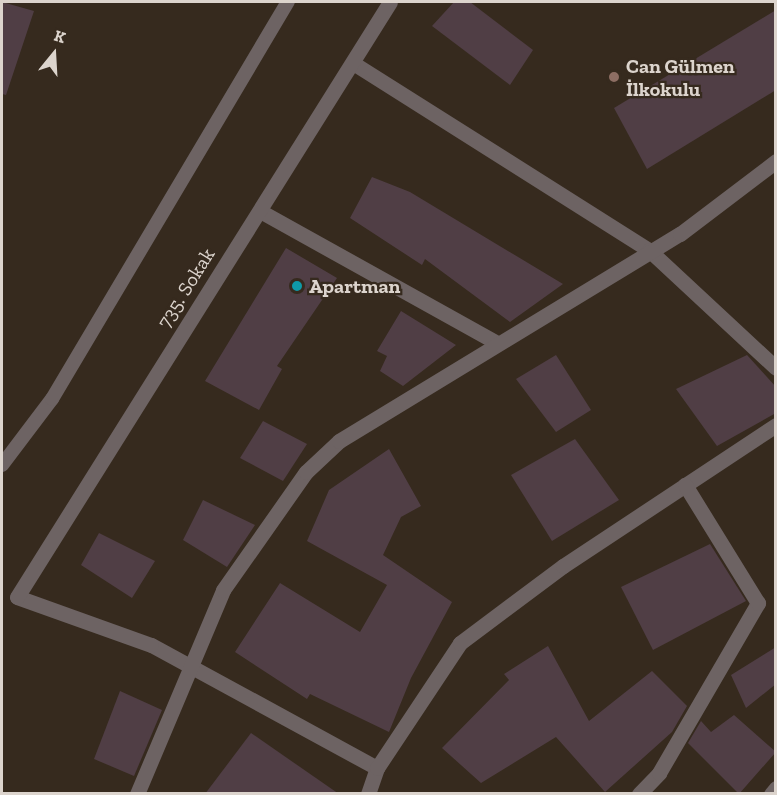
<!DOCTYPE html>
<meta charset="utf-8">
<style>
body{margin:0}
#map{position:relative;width:777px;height:795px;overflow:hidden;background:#362a1e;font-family:"Zilla Slab",serif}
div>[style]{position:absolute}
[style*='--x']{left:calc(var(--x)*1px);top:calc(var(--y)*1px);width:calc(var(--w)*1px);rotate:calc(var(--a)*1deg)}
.building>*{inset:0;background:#503e45}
.service>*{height:14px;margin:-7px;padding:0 7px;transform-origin:7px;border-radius:7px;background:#6d6363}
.minor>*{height:15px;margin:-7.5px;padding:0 7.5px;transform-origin:7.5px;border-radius:7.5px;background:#6d6363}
.dots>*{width:16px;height:16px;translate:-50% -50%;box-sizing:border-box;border:3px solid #362a1e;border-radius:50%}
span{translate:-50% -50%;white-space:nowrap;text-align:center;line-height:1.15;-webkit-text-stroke:4.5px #362a1e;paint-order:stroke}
.poi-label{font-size:20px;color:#dcd4cd;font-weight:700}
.left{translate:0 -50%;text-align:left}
.street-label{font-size:20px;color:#dcd4cd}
.frame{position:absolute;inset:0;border:3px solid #dcd4cd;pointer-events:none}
.north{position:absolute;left:24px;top:24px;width:60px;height:60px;-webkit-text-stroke:4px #362a1e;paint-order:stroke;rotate:18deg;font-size:16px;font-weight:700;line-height:24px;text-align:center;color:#dcd4cd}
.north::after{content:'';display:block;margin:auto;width:21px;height:27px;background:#dcd4cd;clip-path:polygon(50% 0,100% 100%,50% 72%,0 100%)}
</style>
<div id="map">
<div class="building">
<div style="clip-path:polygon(2px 2px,34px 11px,6px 95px,2px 94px)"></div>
<div style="clip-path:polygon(454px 2px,470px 2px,533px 50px,510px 85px,432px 26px)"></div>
<div style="clip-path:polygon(776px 10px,776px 90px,647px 169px,614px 108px)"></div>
<div style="clip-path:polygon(372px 177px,410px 192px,563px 284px,510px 322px,425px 259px,422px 265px,350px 218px)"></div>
<div style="clip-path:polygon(286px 248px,337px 278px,277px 366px,282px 369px,259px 410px,205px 381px)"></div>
<div style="clip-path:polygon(401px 311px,456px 345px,403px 386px,380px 371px,387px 356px,377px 351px)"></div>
<div style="clip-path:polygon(556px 355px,591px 410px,556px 432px,516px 379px)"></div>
<div style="clip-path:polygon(747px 355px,776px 387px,776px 413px,717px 446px,676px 389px)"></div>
<div style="clip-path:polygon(263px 421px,307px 444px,283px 481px,240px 458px)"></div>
<div style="clip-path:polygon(575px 439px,619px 500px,552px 541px,511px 475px)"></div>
<div style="clip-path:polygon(389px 449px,421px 506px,401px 517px,383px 555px,452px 602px,411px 678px,389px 732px,310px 694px,307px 699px,235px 652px,280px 583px,360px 632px,387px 585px,307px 541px,329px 490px)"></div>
<div style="clip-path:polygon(203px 500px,255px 525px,227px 567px,183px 540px)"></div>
<div style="clip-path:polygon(99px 533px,155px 561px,132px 598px,81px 565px)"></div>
<div style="clip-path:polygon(710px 544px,746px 601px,653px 650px,621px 587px)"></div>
<div style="clip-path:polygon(548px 646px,589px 721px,652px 671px,687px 706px,672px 732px,605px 792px,556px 737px,481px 783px,442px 748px,509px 680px,504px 674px)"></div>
<div style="clip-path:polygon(776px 647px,776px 684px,746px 708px,731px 675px)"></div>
<div style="clip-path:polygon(120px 691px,162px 710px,134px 776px,94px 759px)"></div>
<div style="clip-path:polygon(734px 715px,776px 752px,739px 794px,688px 743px,701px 721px,711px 732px)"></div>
<div style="clip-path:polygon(251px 733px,339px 794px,205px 794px)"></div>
</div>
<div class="service">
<div style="--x:2;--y:465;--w:83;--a:-52.9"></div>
<div style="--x:52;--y:399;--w:462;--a:-59.3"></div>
</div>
<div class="minor">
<div style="--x:353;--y:63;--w:350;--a:32.3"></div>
<div style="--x:649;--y:250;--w:173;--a:42.9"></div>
<div style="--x:260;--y:211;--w:271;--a:29.1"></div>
<div style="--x:377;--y:768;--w:257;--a:-151.4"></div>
<div style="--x:151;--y:645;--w:142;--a:-160.3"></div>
<div style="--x:17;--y:597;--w:702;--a:-57.92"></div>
<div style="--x:137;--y:794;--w:221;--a:-67.1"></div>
<div style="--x:223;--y:590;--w:144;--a:-54.9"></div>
<div style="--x:306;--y:472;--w:45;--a:-43.2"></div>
<div style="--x:339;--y:441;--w:399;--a:-31.3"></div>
<div style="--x:680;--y:234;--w:121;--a:-37.2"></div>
<div style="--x:368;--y:794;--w:28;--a:-71"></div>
<div style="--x:377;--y:768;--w:150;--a:-56.4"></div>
<div style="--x:460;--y:643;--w:129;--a:-36.8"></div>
<div style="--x:563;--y:566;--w:255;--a:-33.5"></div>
<div style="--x:639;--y:794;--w:29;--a:-46"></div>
<div style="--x:659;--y:773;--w:197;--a:-59.8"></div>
<div style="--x:758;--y:603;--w:139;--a:-121.7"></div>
<div style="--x:771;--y:794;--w:8;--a:-50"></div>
</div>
<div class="dots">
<div style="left:614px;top:77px;background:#8d6e63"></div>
<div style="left:297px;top:286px;background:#0f9aa8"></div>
</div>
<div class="poi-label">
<span class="left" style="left:626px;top:78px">Can Gülmen<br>İlkokulu</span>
<span class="left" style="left:309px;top:286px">Apartman</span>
</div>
<div class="street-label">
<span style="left:186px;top:288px;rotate:-58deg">735. Sokak</span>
</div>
<div class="frame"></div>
<div class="north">K</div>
</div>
